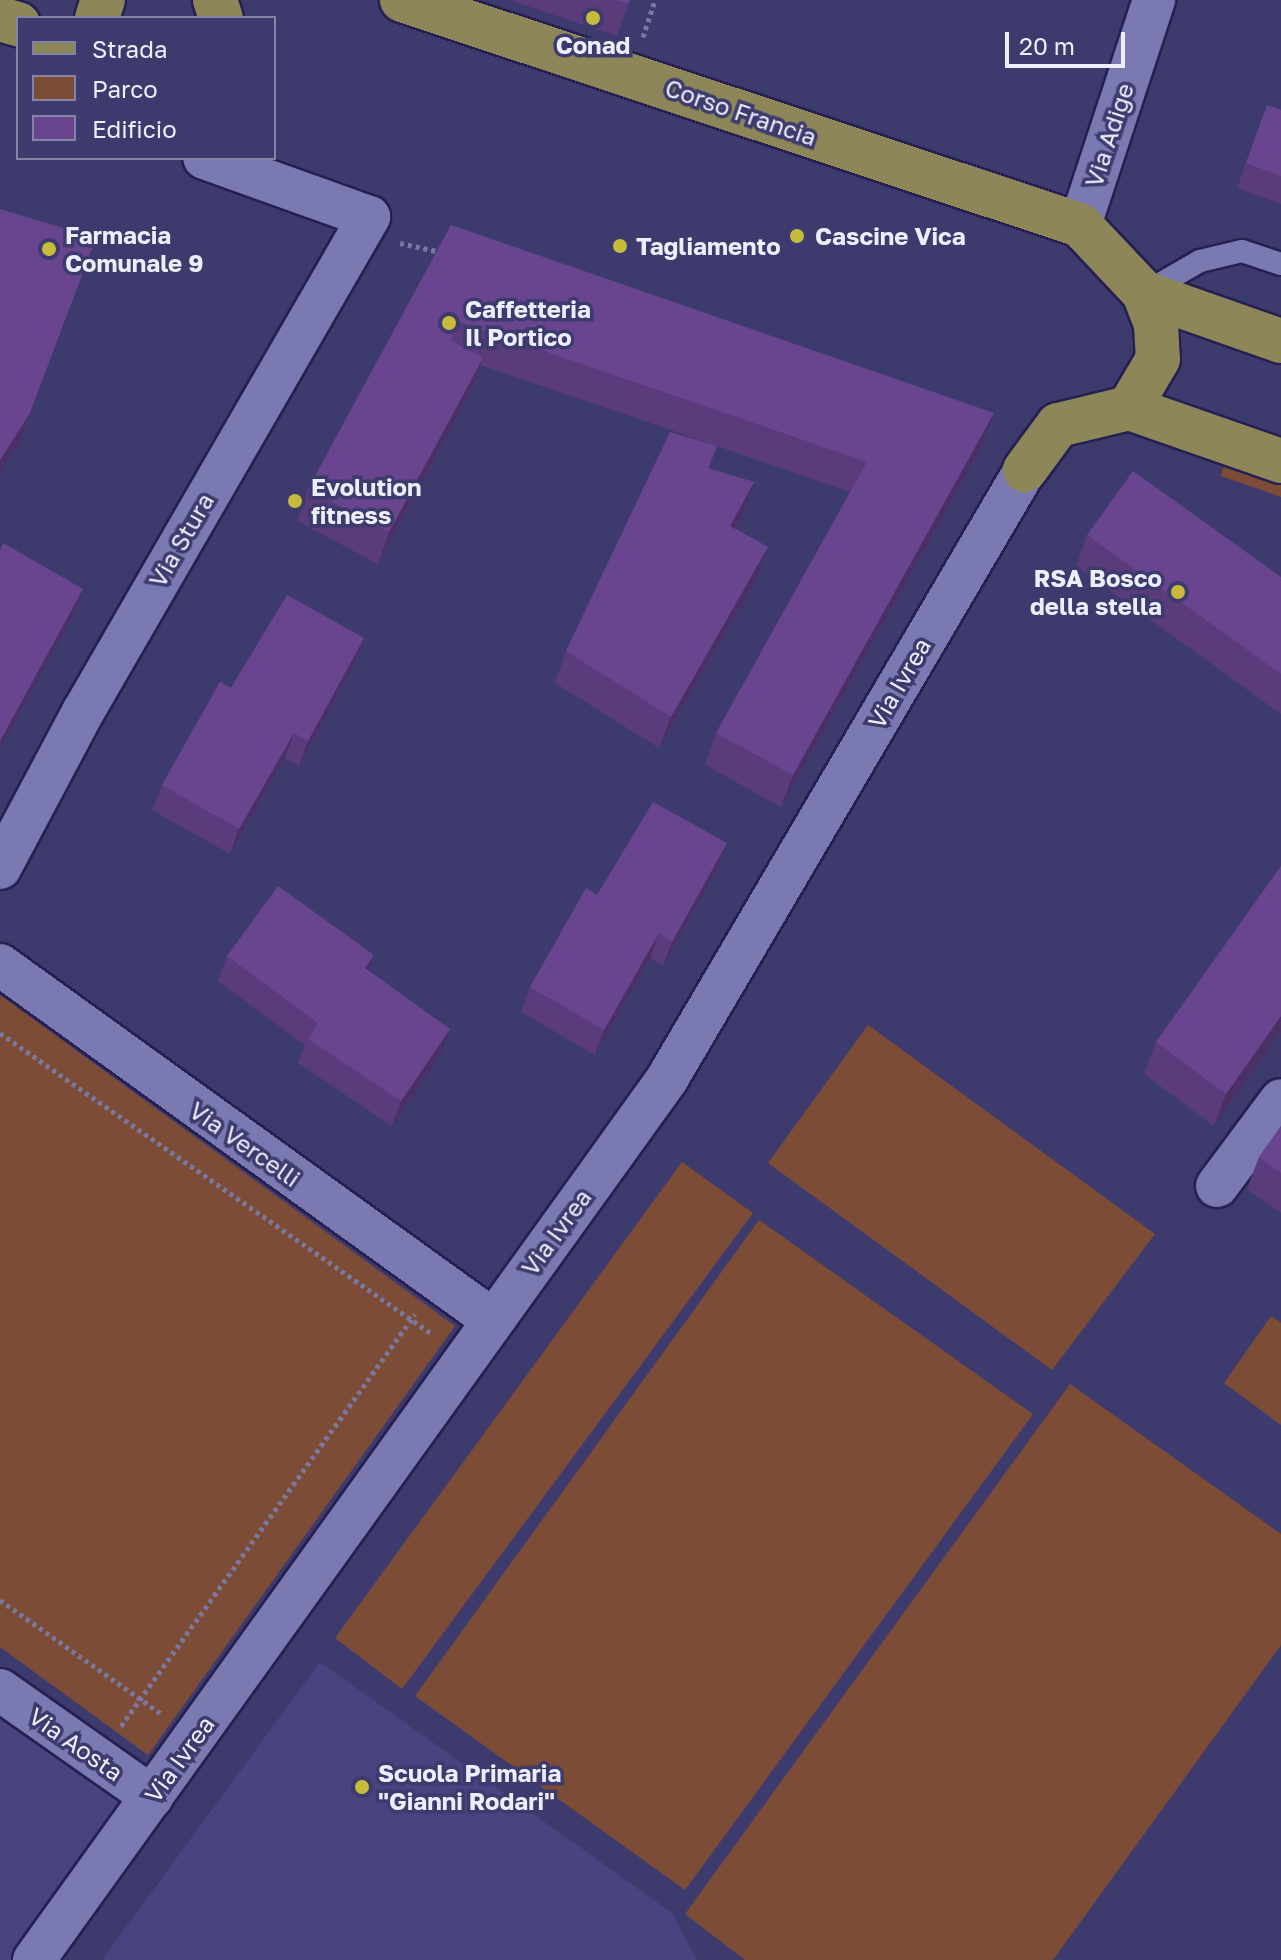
<!DOCTYPE html>
<style>
body{margin:0}
#map{position:relative;width:1281px;height:1960px;overflow:hidden;background:#3d3b6e;font-family:"Golos Text",sans-serif}
div>[style]{position:absolute}
[style*='--x']{left:calc(var(--x)*1px);top:calc(var(--y)*1px);width:calc(var(--w)*1px);rotate:calc(var(--a)*1deg)}
.built>*{inset:0;background:#47447f}
.green>*{inset:0;background:#7d4c37}
.path>*{height:5px;margin-top:-2.5px;transform-origin:0;background:repeating-linear-gradient(90deg,#79789e 0 4px,transparent 0 8px)}
.roads{filter:drop-shadow(2px 0 #252051) drop-shadow(-2px 0 #252051) drop-shadow(0 2px #252051) drop-shadow(0 -2px #252051)}
.service>*{height:22px;margin:-11px;padding:0 11px;transform-origin:11px;border-radius:11px;background:#7a79b2}
.minor>*{height:42px;margin:-21px;padding:0 21px;transform-origin:21px;border-radius:21px;background:#7a79b2}
.primary>*{height:44px;margin:-22px;padding:0 22px;transform-origin:22px;border-radius:22px;background:#8c8658}
.wall>*{inset:0;background:#5a3b7c}
.shaded-wall>*{inset:0;background:#4a3065}
.building>*{inset:0;background:#694590}
.dots>*{width:22px;height:22px;translate:-50% -50%;box-sizing:border-box;border:4px solid #3d3b6e;border-radius:50%}
span{translate:-50% -50%;white-space:nowrap;text-align:center;line-height:1.15;-webkit-text-stroke:7px #3d3b6e;paint-order:stroke}
.poi-label{font-size:24px;color:#edeefb;font-weight:700}
.left{translate:0 -50%;text-align:left}
.right{translate:-100% -50%;text-align:right}
.street-label{font-size:24px;color:#edeefb}
.legend{position:absolute;left:16px;top:16px;width:260px;height:144px;box-sizing:border-box;background:#3d3b6e;border:2px solid #8383a6;margin:0;padding:10px 14px;list-style:none;font-size:24px;color:#edeefb}
.legend li{display:flex;align-items:center;gap:16px;height:40px}
.legend b{width:40px;border:2px solid #8383a6}
.scale{position:absolute;left:1005px;top:32px;width:120px;height:36px;box-sizing:border-box;border:4px solid #edeefb;border-top:0;padding-left:10px;font-size:24px;line-height:28px;white-space:nowrap;color:#edeefb;-webkit-text-stroke:6px #3d3b6e;paint-order:stroke}
</style>
<div id="map">
<div class="built">
<div style="clip-path:polygon(320px 1662px,672px 1913px,697px 1960px,102px 1960px)"></div>
<div style="clip-path:polygon(0 1702px,145px 1807px,39px 1960px,0 1960px)"></div>
</div>
<div class="green">
<div style="clip-path:polygon(1226px 458px,1281px 476px,1281px 497px,1221px 476px)"></div>
<div style="clip-path:polygon(0 995px,455px 1326px,148px 1755px,0 1647px)"></div>
<div style="clip-path:polygon(868px 1025px,1155px 1234px,1052px 1370px,768px 1163px)"></div>
<div style="clip-path:polygon(682px 1162px,753px 1213px,402px 1689px,335px 1638px)"></div>
<div style="clip-path:polygon(759px 1220px,1033px 1414px,685px 1890px,415px 1696px)"></div>
<div style="clip-path:polygon(1271px 1316px,1281px 1323px,1281px 1425px,1224px 1383px)"></div>
<div style="clip-path:polygon(1070px 1384px,1281px 1534px,1281px 1645px,1053px 1960px,745px 1960px,685px 1914px)"></div>
</div>
<div class="path">
<div style="--x:643;--y:37;--w:39;--a:-72"></div>
<div style="--x:400;--y:243;--w:42;--a:12.4"></div>
<div style="--x:0;--y:1033;--w:527;--a:34.87"></div>
<div style="--x:0;--y:1600;--w:199;--a:35.2"></div>
<div style="--x:121;--y:1726;--w:506;--a:-54.49"></div>
</div>
<div class="roads">
<div class="service">
<div style="--x:1146;--y:292;--w:62;--a:-29.9"></div>
<div style="--x:1200;--y:261;--w:43;--a:-13.4"></div>
<div style="--x:1242;--y:251;--w:41;--a:18.4"></div>
</div>
<div class="minor">
<div style="--x:1080;--y:225;--w:237;--a:-71.8"></div>
<div style="--x:0;--y:868;--w:177;--a:-62"></div>
<div style="--x:83;--y:712;--w:572;--a:-59.98"></div>
<div style="--x:369;--y:217;--w:175;--a:-160.3"></div>
<div style="--x:0;--y:965;--w:608;--a:35.76"></div>
<div style="--x:1217;--y:1186;--w:107;--a:-53.3"></div>
<div style="--x:0;--y:1690;--w:186;--a:35.1"></div>
<div style="--x:34;--y:1960;--w:1085;--a:-54.3"></div>
<div style="--x:667;--y:1079;--w:706;--a:-59.55"></div>
</div>
<div class="primary">
<div style="--x:215;--y:0;--w:19;--a:72"></div>
<div style="--x:402;--y:0;--w:714;--a:18.36"></div>
<div style="--x:1080;--y:225;--w:93;--a:46.7"></div>
<div style="--x:1144;--y:293;--w:33;--a:69"></div>
<div style="--x:1156;--y:324;--w:35;--a:87"></div>
<div style="--x:1158;--y:359;--w:57;--a:120.6"></div>
<div style="--x:1129;--y:408;--w:73;--a:166.5"></div>
<div style="--x:1058;--y:425;--w:56;--a:126.3"></div>
<div style="--x:97;--y:18;--w:19;--a:-72"></div>
<div style="--x:0;--y:19;--w:19;--a:16"></div>
<div style="--x:1144;--y:293;--w:145;--a:19.3"></div>
<div style="--x:1129;--y:408;--w:161;--a:19.2"></div>
</div>
</div>
<div class="wall">
<div style="clip-path:polygon(509px 0,630px 0,617px 36px)"></div>
<div style="clip-path:polygon(1267px 105px,1281px 110px,1281px 204px,1237px 188px)"></div>
<div style="clip-path:polygon(451px 225px,983px 445px,781px 807px,705px 765px,716px 733px,850px 492px,717px 446px,709px 468px,743px 514px,735px 528px,757px 579px,659px 748px,555px 683px,566px 651px,709px 443px,480px 365px,472px 389px,378px 564px,297px 521px,308px 489px)"></div>
<div style="clip-path:polygon(1087px 535px,1281px 577px,1281px 714px,1076px 566px)"></div>
<div style="clip-path:polygon(364px 638px,355px 663px,299px 766px,285px 758px,230px 854px,152px 810px,162px 785px,231px 688px)"></div>
<div style="clip-path:polygon(1281px 866px,1281px 1032px,1214px 1126px,1144px 1074px,1156px 1042px)"></div>
<div style="clip-path:polygon(718px 868px,663px 966px,650px 958px,595px 1055px,521px 1012px,530px 987px)"></div>
<div style="clip-path:polygon(227px 956px,368px 970px,441px 1054px,392px 1126px,298px 1063px,305px 1045px,218px 981px)"></div>
<div style="clip-path:polygon(1281px 1126px,1281px 1213px,1247px 1189px,1259px 1157px)"></div>
</div>
<div class="shaded-wall">
<div style="clip-path:polygon(96px 238px,19px 444px,0 473px,0 460px)"></div>
<div style="clip-path:polygon(483px 358px,472px 389px,378px 564px,389px 532px)"></div>
<div style="clip-path:polygon(994px 413px,983px 445px,781px 807px,793px 775px)"></div>
<div style="clip-path:polygon(754px 482px,743px 514px,719px 558px,730px 526px)"></div>
<div style="clip-path:polygon(768px 547px,757px 579px,659px 748px,671px 717px)"></div>
<div style="clip-path:polygon(83px 589px,74px 614px,0 749px,0 741px)"></div>
<div style="clip-path:polygon(364px 638px,355px 663px,299px 766px,308px 741px)"></div>
<div style="clip-path:polygon(294px 733px,285px 758px,230px 854px,239px 829px)"></div>
<div style="clip-path:polygon(727px 843px,718px 868px,663px 966px,672px 942px)"></div>
<div style="clip-path:polygon(659px 933px,650px 958px,595px 1055px,604px 1030px)"></div>
<div style="clip-path:polygon(374px 955px,365px 980px,365px 968px)"></div>
<div style="clip-path:polygon(1281px 1016px,1281px 1032px,1214px 1126px,1226px 1094px)"></div>
<div style="clip-path:polygon(450px 1029px,441px 1054px,392px 1126px,401px 1101px)"></div>
</div>
<div class="building">
<div style="clip-path:polygon(616px 0,630px 0,628px 4px)"></div>
<div style="clip-path:polygon(1267px 105px,1281px 110px,1281px 176px,1246px 163px)"></div>
<div style="clip-path:polygon(0 209px,96px 238px,30px 413px,0 460px)"></div>
<div style="clip-path:polygon(451px 225px,994px 413px,793px 775px,716px 733px,867px 462px,460px 322px,450px 340px,483px 358px,389px 532px,308px 489px)"></div>
<div style="clip-path:polygon(670px 432px,717px 446px,708px 468px,754px 482px,730px 526px,768px 547px,671px 717px,566px 651px)"></div>
<div style="clip-path:polygon(1133px 471px,1281px 577px,1281px 674px,1087px 535px)"></div>
<div style="clip-path:polygon(3px 543px,83px 589px,0 741px,0 550px)"></div>
<div style="clip-path:polygon(287px 595px,364px 638px,308px 741px,294px 733px,239px 829px,162px 785px,220px 682px,231px 688px)"></div>
<div style="clip-path:polygon(653px 802px,727px 843px,672px 942px,659px 933px,604px 1030px,530px 987px,586px 888px,597px 895px)"></div>
<div style="clip-path:polygon(1281px 866px,1281px 1016px,1226px 1094px,1156px 1042px)"></div>
<div style="clip-path:polygon(278px 886px,374px 955px,365px 968px,450px 1029px,401px 1101px,308px 1039px,318px 1023px,227px 956px)"></div>
<div style="clip-path:polygon(1281px 1126px,1281px 1173px,1259px 1157px)"></div>
</div>
<div class="dots">
<div style="left:593px;top:18px;background:#c7bb3c"></div>
<div style="left:797px;top:236px;background:#c7bb3c"></div>
<div style="left:620px;top:246px;background:#c7bb3c"></div>
<div style="left:49px;top:249px;background:#c7bb3c"></div>
<div style="left:449px;top:323px;background:#c7bb3c"></div>
<div style="left:295px;top:501px;background:#c7bb3c"></div>
<div style="left:1178px;top:592px;background:#c7bb3c"></div>
<div style="left:362px;top:1787px;background:#c7bb3c"></div>
</div>
<div class="poi-label">
<span style="left:593px;top:45px">Conad</span>
<span class="left" style="left:65px;top:249px">Farmacia<br>Comunale 9</span>
<span class="left" style="left:815px;top:236px">Cascine Vica</span>
<span class="left" style="left:636px;top:246px">Tagliamento</span>
<span class="left" style="left:465px;top:323px">Caffetteria<br>Il Portico</span>
<span class="left" style="left:311px;top:501px">Evolution<br>fitness</span>
<span class="right" style="left:1162px;top:592px">RSA Bosco<br>della stella</span>
<span class="left" style="left:378px;top:1787px">Scuola Primaria<br>"Gianni Rodari"</span>
</div>
<div class="street-label">
<span style="left:741px;top:112px;rotate:19deg">Corso Francia</span>
<span style="left:1109px;top:135px;rotate:-72deg">Via Adige</span>
<span style="left:181px;top:540px;rotate:-60deg">Via Stura</span>
<span style="left:899px;top:683px;rotate:-60deg">Via Ivrea</span>
<span style="left:245px;top:1144px;rotate:35deg">Via Vercelli</span>
<span style="left:556px;top:1232px;rotate:-54deg">Via Ivrea</span>
<span style="left:76px;top:1744px;rotate:35deg">Via Aosta</span>
<span style="left:179px;top:1759px;rotate:-54deg">Via Ivrea</span>
</div>
<ul class="legend">
<li><b style="height:10px;background:#8c8658"></b>Strada</li>
<li><b style="height:22px;background:#7d4c37"></b>Parco</li>
<li><b style="height:22px;background:#694590"></b>Edificio</li>
</ul>
<div class="scale">20 m</div>
</div>
